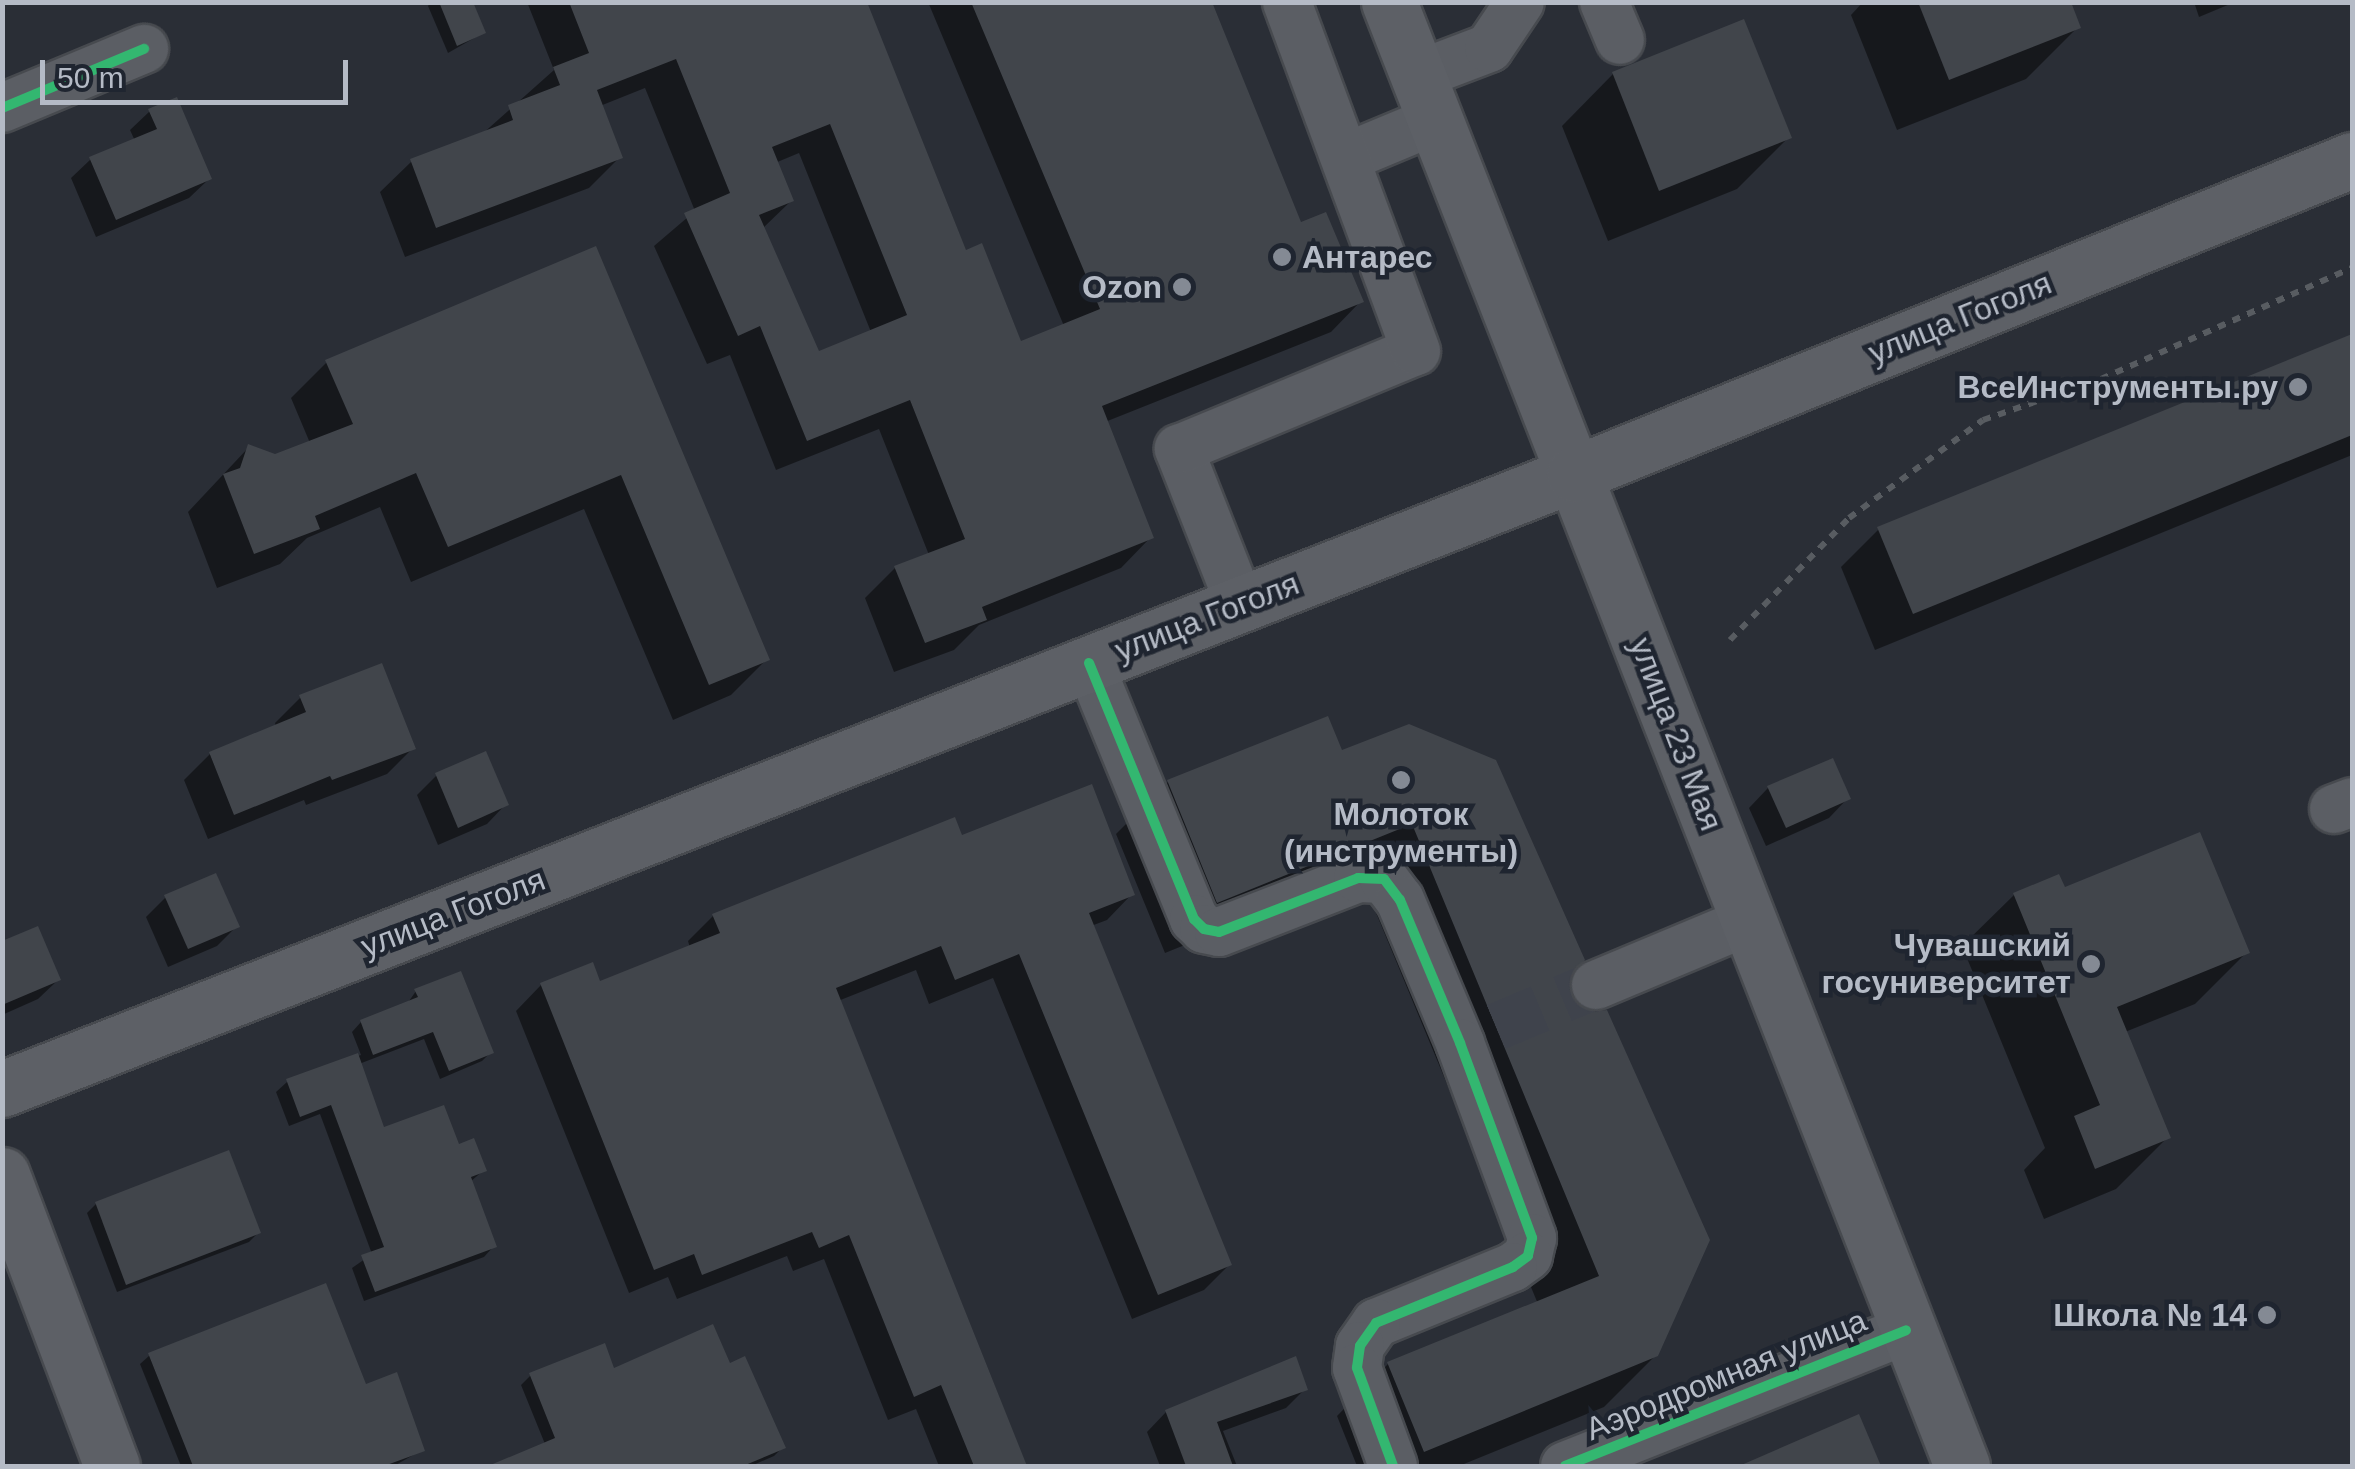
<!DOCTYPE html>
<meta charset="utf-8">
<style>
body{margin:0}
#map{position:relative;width:2355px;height:1469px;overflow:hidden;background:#2a2e36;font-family:Arial,sans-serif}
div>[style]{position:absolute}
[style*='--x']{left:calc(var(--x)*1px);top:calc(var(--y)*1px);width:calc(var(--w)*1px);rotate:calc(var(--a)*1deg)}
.shadow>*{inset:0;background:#0007}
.building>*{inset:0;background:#41454b}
.minor-tunnel>*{height:48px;margin-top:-24px;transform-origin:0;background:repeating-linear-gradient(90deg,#3f434c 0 48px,transparent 0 72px)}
.path>*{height:6px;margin-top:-3px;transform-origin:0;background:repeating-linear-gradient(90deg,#585c61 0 8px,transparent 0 16px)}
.roads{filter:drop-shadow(2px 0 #474a4f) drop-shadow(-2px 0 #474a4f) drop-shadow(0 2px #474a4f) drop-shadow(0 -2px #474a4f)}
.minor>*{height:48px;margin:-24px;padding:0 24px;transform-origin:24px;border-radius:24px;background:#5b5e64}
.major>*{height:55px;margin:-27.5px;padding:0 27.5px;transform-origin:27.5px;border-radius:27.5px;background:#5d6066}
.cycleway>*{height:10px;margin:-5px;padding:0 5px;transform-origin:5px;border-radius:5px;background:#33b770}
.dots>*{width:28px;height:28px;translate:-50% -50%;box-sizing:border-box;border:5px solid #1f2530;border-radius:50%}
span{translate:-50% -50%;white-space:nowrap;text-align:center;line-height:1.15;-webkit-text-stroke:9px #1f2530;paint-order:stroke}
.poi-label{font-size:32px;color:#b5bbc6;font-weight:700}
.left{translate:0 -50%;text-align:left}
.right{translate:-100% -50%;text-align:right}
.street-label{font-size:32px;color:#b5bbc6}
.frame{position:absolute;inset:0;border:5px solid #b5bbc6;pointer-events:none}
.scale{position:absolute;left:40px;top:60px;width:308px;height:45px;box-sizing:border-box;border:5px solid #b5bbc6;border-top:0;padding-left:12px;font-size:30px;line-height:35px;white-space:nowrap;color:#b5bbc6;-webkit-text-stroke:8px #1f2530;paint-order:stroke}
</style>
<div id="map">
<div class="shadow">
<div style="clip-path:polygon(431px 2px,470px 2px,483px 33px,448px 53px,428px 6px)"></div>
<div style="clip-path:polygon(evenodd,527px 2px,864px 2px,964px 253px,1020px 344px,1064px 326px,928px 2px,1210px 2px,1300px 226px,1361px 301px,1331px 332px,1105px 422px,1151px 537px,1121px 568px,979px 625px,954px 650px,894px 672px,865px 598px,895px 568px,929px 555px,879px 429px,776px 470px,730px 355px,707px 364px,654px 246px,695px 211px,645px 88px,600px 106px,620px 157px,589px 188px,405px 257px,380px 192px,411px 162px,481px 135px,554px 70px,527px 2px,799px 153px,871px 332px,817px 354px,762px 229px,791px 201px,775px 163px,799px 153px)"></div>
<div style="clip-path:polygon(1863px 2px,2068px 2px,2078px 27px,2026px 79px,1897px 130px,1851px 15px)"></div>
<div style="clip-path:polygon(2194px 2px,2235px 2px,2199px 17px)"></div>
<div style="clip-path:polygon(1613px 74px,1789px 137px,1737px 189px,1608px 241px,1562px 126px)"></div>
<div style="clip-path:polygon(150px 111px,209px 179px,189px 198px,96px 237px,71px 178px,91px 159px,135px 141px,130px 130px)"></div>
<div style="clip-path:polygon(594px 250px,767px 659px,731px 695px,673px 720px,584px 509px,411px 582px,380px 507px,307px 538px,280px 564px,217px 588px,188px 512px,249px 447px,275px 457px,310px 443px,291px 398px,327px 362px)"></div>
<div style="clip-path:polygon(2352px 336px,2352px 455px,1875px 650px,1841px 567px,1878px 530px)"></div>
<div style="clip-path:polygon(301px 697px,413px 748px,387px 774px,306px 805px,304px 800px,208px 839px,184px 780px,210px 754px,276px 727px,275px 723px)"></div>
<div style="clip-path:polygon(1409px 726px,1566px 980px,1656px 1355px,1604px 1407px,1459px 1466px,1357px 1466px,1337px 1416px,1388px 1364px,1538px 1304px,1360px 874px,1165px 953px,1116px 834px,1168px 782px,1341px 754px)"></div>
<div style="clip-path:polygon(485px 755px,506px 804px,487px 824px,438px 845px,417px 795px,436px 776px)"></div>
<div style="clip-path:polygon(1768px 788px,1848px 798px,1829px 818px,1766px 846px,1749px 808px)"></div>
<div style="clip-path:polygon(960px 838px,1132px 894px,1107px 920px,1091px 926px,1229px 1265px,1204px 1290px,1132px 1319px,993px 978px,929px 1004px,916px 970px,838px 1001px,1025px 1466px,939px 1466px,916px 1409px,888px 1420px,824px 1259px,793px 1271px,787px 1256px,677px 1299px,668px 1277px,629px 1293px,516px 1011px,541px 985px,599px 984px,690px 948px,688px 941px,713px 916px)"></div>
<div style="clip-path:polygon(2014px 895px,2247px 952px,2195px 1004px,2125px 1032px,2168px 1137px,2116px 1189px,2044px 1219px,2024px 1170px,2045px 1148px,1962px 946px)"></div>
<div style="clip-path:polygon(166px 897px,237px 926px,217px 946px,168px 967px,146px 917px)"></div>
<div style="clip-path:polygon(2px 944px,58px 980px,38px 999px,2px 1015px)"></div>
<div style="clip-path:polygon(416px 991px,491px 1052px,482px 1061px,440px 1079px,424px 1039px,359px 1064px,382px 1130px,458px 1147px,484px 1170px,470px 1182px,494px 1246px,484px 1257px,364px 1301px,352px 1268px,372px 1254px,320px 1114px,289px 1126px,276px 1092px,287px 1082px,361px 1055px,352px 1032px,361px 1022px,407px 1004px)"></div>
<div style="clip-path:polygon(96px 1204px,258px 1233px,249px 1242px,117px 1292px,87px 1213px)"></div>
<div style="clip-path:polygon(150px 1355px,422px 1450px,394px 1466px,181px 1466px,140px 1364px)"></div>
<div style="clip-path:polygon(729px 1366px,783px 1447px,774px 1456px,751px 1466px,511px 1466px,545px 1444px,521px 1385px,530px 1376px)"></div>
<div style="clip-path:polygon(1305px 1389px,1286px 1408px,1223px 1431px,1237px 1466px,1160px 1466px,1147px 1432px,1166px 1412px)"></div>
<div style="clip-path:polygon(1857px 1418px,1878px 1466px,1767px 1466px,1783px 1450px)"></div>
</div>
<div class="building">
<div style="clip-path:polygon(439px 2px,473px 2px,486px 33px,457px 46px)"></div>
<div style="clip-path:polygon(evenodd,569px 2px,867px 2px,966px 250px,982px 243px,1021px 341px,1100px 309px,971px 2px,1212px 2px,1301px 222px,1326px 212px,1364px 302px,1102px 406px,1154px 538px,982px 607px,987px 620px,925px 643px,894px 566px,965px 539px,910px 400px,807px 441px,760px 326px,738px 336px,684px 213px,730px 193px,676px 59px,597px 90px,623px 158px,436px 228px,410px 159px,513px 120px,508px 105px,560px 85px,553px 67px,589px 53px,569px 2px,830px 124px,907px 315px,819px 351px,759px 215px,794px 201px,772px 147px,830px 124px)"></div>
<div style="clip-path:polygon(1918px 2px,2071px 2px,2081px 28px,1949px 80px)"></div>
<div style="clip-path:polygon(1744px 19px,1792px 138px,1659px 191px,1612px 72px)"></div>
<div style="clip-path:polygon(177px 97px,212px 179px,116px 220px,89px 157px,157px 129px,148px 109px)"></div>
<div style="clip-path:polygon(596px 246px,770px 660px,709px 685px,621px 475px,448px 547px,416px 473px,315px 516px,320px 529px,254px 554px,223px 474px,240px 468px,248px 444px,275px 454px,353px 424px,325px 360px)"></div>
<div style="clip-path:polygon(2352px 334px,2352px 435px,1913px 614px,1877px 527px)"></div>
<div style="clip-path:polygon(382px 663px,416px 749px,332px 780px,330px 776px,234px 815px,209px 752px,306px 712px,299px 695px)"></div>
<div style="clip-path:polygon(1328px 716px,1342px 750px,1409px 724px,1496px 760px,1585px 960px,1569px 981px,1571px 996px,1592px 1012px,1607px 1010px,1710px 1240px,1658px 1356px,1424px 1452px,1387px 1362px,1599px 1276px,1412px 824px,1217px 903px,1167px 780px)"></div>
<div style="clip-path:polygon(486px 751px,509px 805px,458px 828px,435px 773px)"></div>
<div style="clip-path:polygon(1833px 758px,1851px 799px,1786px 828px,1767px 786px)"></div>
<div style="clip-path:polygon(1092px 784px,1135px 895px,1089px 913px,1232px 1265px,1158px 1295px,1019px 954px,955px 980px,941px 946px,836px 988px,1027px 1466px,974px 1466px,941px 1385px,914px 1397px,849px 1235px,819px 1248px,812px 1232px,702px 1275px,694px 1254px,654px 1270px,540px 983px,593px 962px,600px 981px,720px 933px,712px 914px,955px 817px,962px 835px)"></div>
<div style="clip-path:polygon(2200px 832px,2250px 953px,2117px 1007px,2171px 1138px,2095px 1169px,2074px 1116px,2100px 1105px,2013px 893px,2059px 874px,2065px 887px)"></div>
<div style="clip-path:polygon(216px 873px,240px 927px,188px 949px,164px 895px)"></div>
<div style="clip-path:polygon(38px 926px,61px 980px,2px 1005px,2px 941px)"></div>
<div style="clip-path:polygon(461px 971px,494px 1053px,449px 1071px,433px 1032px,373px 1055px,360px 1020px,418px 997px,414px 989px)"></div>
<div style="clip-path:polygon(358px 1053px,384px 1127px,444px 1105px,459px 1144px,474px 1138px,487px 1171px,471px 1177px,497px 1247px,375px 1292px,361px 1255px,384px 1247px,331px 1105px,300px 1117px,286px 1079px)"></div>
<div style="clip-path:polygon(229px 1150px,261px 1233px,126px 1285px,95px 1202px)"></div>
<div style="clip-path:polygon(326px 1283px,366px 1384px,397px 1372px,425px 1451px,384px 1466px,193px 1466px,148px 1353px)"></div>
<div style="clip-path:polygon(713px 1324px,730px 1363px,745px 1356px,786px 1448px,743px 1466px,488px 1466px,555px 1438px,529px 1373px,605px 1343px,614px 1368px)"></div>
<div style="clip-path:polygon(1296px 1356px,1308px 1390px,1217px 1422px,1233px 1466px,1186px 1466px,1165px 1410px)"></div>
<div style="clip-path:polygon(1859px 1414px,1881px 1466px,1739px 1466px)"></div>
</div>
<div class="minor-tunnel">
<div style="--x:1496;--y:1027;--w:108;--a:-22.8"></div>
</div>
<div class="path">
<div style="--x:1730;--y:640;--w:170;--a:-45.7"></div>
<div style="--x:1849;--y:518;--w:166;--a:-36.2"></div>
<div style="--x:1983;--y:420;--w:125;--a:-19.2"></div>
<div style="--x:2101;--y:379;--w:274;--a:-23.9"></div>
</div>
<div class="roads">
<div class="minor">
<div style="--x:1604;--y:2;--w:41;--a:67.2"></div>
<div style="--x:1418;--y:75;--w:76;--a:-20.8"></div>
<div style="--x:1489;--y:48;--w:55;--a:-56"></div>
<div style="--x:2;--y:108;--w:154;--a:-22.6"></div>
<div style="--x:1347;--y:157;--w:96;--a:-22.6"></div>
<div style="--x:1240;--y:604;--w:167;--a:-111.5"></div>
<div style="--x:1179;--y:449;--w:256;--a:-22.5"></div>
<div style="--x:1416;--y:351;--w:372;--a:-110.3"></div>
<div style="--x:1089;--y:663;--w:277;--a:67.7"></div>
<div style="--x:1194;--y:919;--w:14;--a:45"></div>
<div style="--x:1204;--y:929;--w:15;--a:11"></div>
<div style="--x:1219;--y:932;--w:149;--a:-21.2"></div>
<div style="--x:1358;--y:878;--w:26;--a:2"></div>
<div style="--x:1384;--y:879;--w:26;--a:53"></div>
<div style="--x:1400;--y:900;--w:155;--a:67.2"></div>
<div style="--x:1460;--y:1043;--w:208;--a:69.7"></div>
<div style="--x:1532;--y:1238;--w:18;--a:103"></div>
<div style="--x:1528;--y:1256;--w:19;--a:144"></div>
<div style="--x:1513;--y:1267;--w:148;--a:157.8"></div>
<div style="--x:1376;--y:1323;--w:28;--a:125"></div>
<div style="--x:1360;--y:1346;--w:22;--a:98"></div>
<div style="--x:1357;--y:1368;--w:104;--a:69.8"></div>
<div style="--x:2334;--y:809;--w:19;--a:-21"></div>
<div style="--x:1596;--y:985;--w:166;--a:-22.7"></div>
<div style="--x:1565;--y:1466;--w:367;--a:-21.7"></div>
</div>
<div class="major">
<div style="--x:1389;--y:2;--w:1572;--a:68.62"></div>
<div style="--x:2;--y:1089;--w:1688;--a:-21.37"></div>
<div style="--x:1574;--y:474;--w:839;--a:-21.98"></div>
<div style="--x:2;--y:1175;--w:311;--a:69.3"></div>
</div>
</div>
<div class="cycleway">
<div style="--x:2;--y:108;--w:154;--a:-22.6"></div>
<div style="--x:1089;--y:663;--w:277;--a:67.7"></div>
<div style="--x:1194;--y:919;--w:14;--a:45"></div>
<div style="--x:1204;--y:929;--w:15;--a:11"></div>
<div style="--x:1219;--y:932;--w:149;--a:-21.2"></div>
<div style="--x:1358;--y:878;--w:26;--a:2"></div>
<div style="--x:1384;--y:879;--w:26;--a:53"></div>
<div style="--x:1400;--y:900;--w:155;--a:67.2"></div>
<div style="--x:1460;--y:1043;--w:208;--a:69.7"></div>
<div style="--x:1532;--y:1238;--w:18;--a:103"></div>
<div style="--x:1528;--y:1256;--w:19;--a:144"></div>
<div style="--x:1513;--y:1267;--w:148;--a:157.8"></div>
<div style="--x:1376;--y:1323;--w:28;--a:125"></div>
<div style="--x:1360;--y:1346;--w:22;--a:98"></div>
<div style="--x:1357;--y:1368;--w:104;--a:69.8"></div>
<div style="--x:1565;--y:1466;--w:367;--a:-21.7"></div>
</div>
<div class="dots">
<div style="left:1282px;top:257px;background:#848a94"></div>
<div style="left:1182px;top:287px;background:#848a94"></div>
<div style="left:2298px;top:387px;background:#848a94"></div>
<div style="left:1401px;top:780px;background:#848a94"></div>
<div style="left:2091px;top:964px;background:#848a94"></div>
<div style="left:2267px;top:1315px;background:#848a94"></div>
</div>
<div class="poi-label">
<span class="left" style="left:1302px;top:257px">Антарес</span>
<span class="right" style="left:1162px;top:287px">Ozon</span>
<span class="right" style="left:2278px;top:387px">ВсеИнструменты.ру</span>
<span style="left:1401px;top:833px">Молоток<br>(инструменты)</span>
<span class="right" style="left:2071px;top:964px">Чувашский<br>госуниверситет</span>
<span class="right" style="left:2247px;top:1315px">Школа № 14</span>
</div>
<div class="street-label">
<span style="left:1960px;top:318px;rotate:-22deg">улица Гоголя</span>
<span style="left:1207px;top:617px;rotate:-21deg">улица Гоголя</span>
<span style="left:1676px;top:734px;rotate:69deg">улица 23 Мая</span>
<span style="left:453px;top:913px;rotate:-21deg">улица Гоголя</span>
<span style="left:1726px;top:1375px;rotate:-22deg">Аэродромная улица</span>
</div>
<div class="frame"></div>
<div class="scale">50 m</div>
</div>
